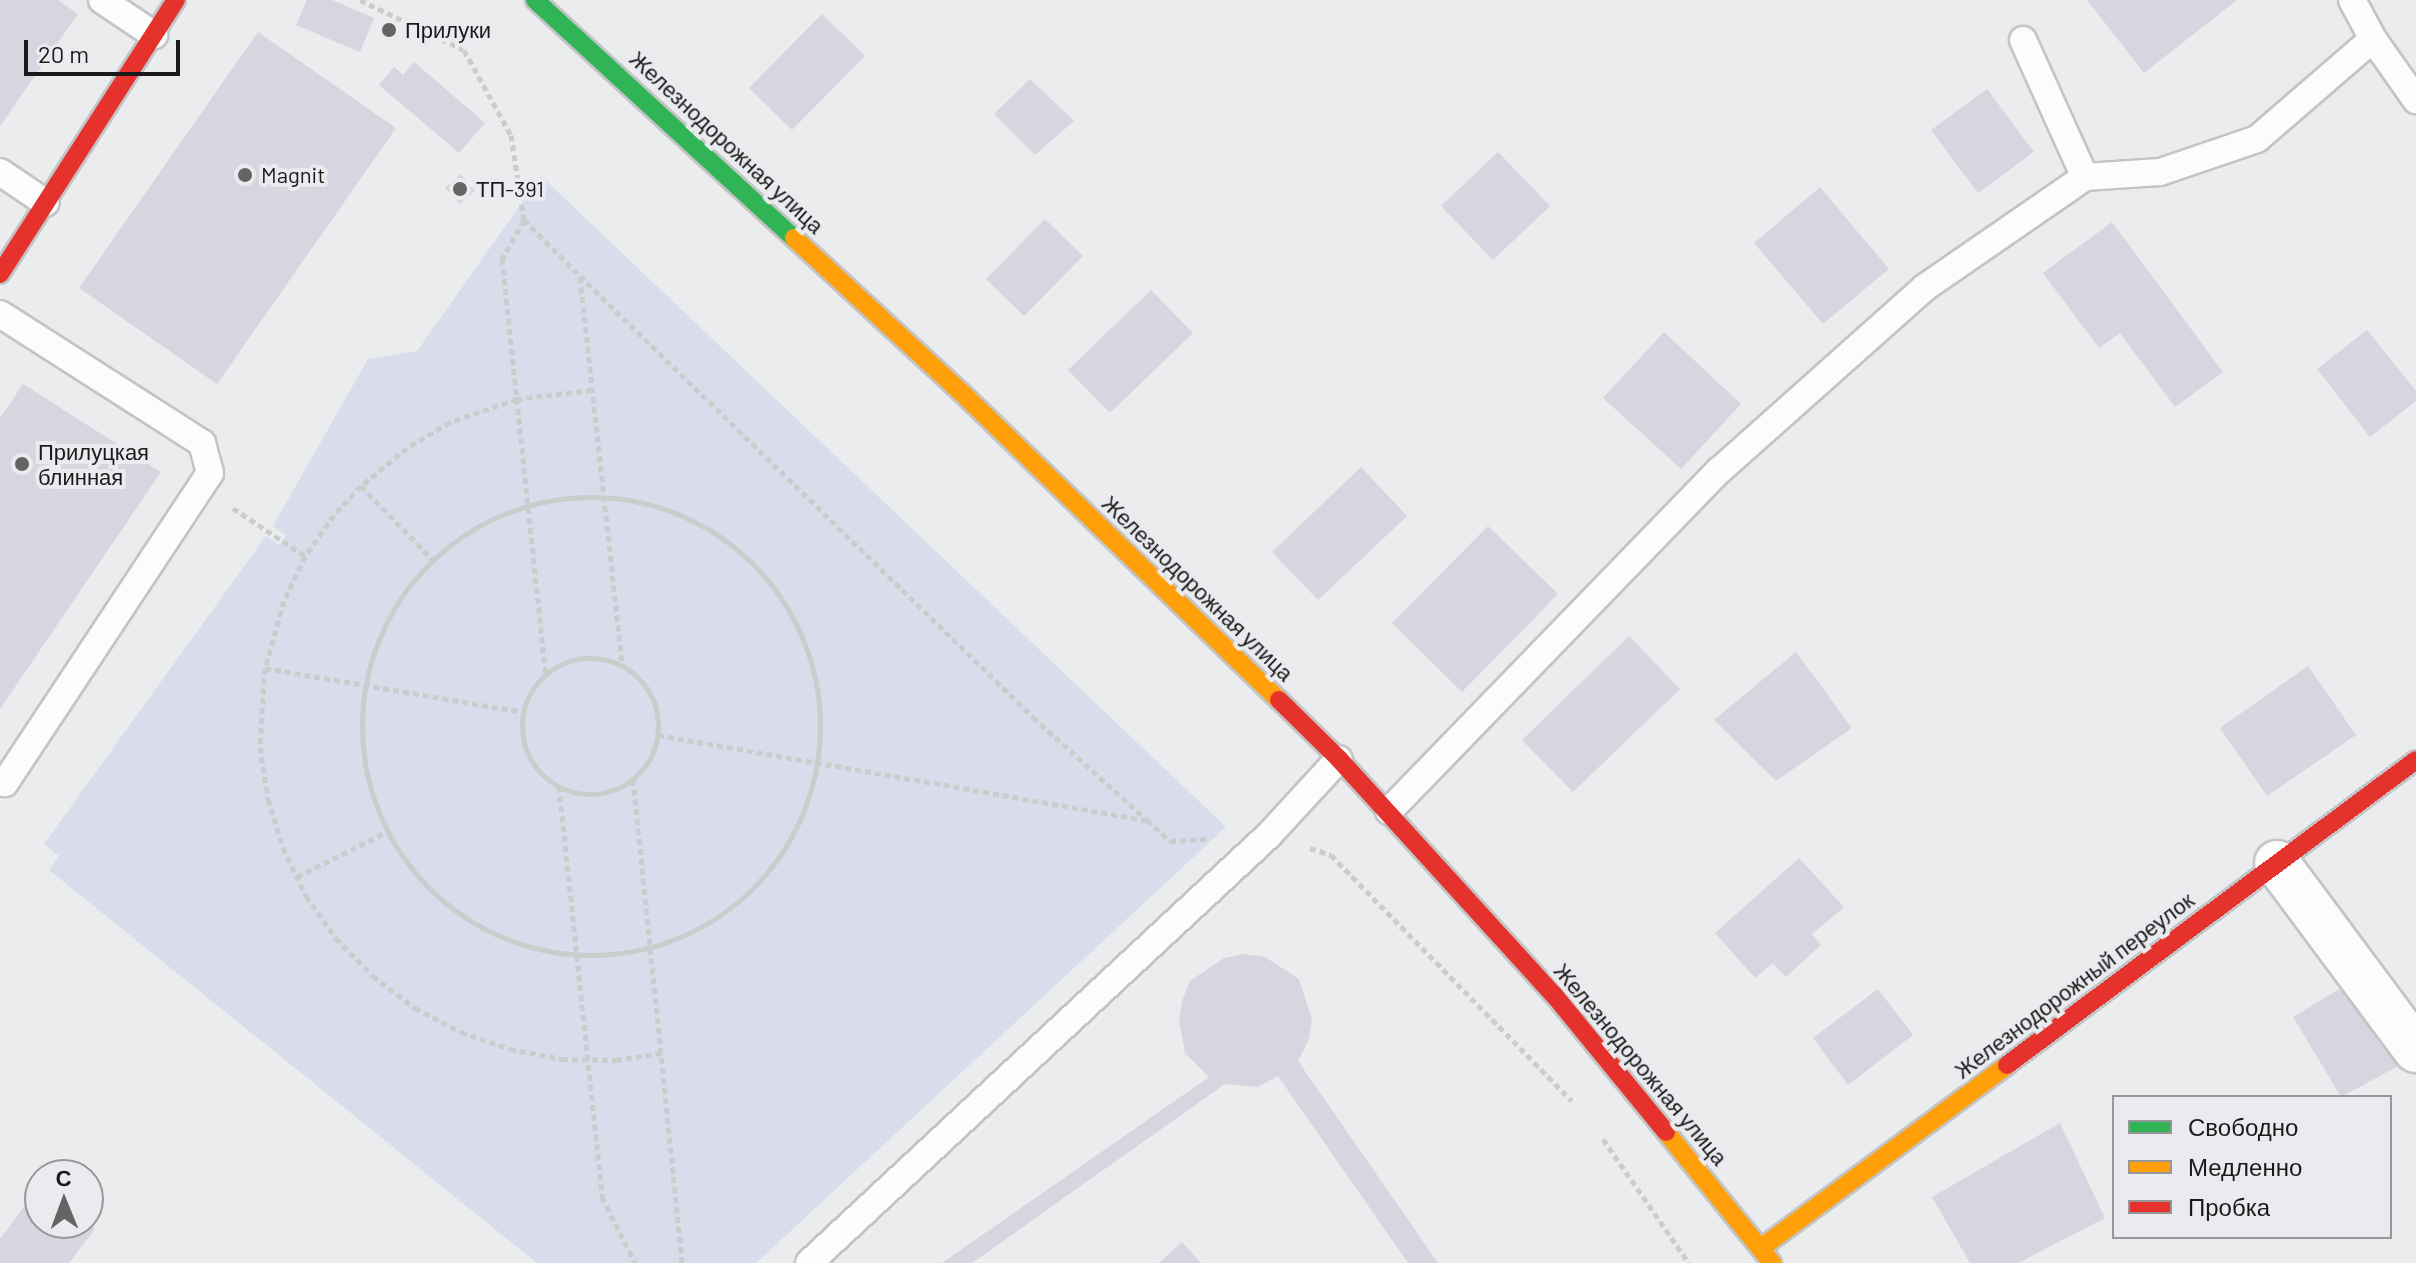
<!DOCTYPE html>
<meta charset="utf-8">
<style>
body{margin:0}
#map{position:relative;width:2416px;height:1263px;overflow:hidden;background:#ebeced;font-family:Barlow,sans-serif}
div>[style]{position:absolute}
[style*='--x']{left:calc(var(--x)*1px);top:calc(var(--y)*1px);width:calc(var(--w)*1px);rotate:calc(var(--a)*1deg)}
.green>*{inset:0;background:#d9dceb}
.building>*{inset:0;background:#d5d6df}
.path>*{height:5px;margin-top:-2.5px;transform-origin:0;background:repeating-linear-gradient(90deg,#cbcccc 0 6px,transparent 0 10px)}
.path>.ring{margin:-2.5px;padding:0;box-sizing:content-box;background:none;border:5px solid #cbcccc;border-radius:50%}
.roads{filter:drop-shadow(2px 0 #c3c4c5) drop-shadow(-2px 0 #c3c4c5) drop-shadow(0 2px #c3c4c5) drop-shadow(0 -2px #c3c4c5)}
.lane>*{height:26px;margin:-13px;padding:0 13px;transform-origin:13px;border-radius:13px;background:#fcfcfc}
.street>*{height:44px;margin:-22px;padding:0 22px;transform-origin:22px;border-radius:22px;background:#fcfcfc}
.fast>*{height:18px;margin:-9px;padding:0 9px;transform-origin:9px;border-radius:9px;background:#30b455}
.slow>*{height:18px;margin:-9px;padding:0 9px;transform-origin:9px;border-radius:9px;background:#ff9f0a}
.jam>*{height:18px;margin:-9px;padding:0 9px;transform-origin:9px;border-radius:9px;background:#e5322d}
.dots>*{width:22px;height:22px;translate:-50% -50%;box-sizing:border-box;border:4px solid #eaebee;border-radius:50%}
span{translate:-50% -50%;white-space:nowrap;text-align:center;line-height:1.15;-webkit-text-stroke:8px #eaebee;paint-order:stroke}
.poi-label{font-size:22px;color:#1a1a1b}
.left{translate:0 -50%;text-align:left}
.street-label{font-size:22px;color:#1a1a1b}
.legend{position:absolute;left:2112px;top:1095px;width:280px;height:144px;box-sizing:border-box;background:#eaebee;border:2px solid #97979a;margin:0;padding:10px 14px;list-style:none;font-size:24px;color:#1a1a1b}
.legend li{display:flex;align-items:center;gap:16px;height:40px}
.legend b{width:40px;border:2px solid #97979a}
.north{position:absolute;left:24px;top:1159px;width:80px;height:80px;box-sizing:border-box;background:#eaebee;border:2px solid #97979a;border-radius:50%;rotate:359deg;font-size:22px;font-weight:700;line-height:32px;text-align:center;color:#1a1a1b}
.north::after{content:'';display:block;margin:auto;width:28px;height:36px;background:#636464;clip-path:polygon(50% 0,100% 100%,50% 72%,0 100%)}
.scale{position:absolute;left:24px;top:40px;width:156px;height:36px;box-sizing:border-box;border:4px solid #1a1a1b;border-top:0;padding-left:10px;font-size:24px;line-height:28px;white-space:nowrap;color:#1a1a1b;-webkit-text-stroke:6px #eaebee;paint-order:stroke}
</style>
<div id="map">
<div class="green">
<div style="clip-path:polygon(541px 176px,1226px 827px,756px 1263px,537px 1263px,49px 870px,59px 856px,44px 844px,266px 536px,279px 545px,286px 536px,273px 526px,368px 359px,417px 351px)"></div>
</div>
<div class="building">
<div style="clip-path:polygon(0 0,58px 0,78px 14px,0 126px)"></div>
<div style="clip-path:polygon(307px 0,332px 0,374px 18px,360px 52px,296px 25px)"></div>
<div style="clip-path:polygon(2087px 0,2237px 0,2144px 73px)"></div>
<div style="clip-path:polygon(822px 14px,865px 56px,792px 130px,749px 88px)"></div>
<div style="clip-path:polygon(258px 32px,396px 128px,217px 384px,79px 288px)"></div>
<div style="clip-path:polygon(414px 62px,485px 123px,459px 153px,379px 85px,394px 67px,403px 75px)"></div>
<div style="clip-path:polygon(1030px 79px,1074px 121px,1035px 155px,994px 114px)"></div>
<div style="clip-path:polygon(1987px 89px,2034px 152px,1978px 193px,1931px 130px)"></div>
<div style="clip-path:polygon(1498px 152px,1550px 206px,1493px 260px,1441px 206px)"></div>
<div style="clip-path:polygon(461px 174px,475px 191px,460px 204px,445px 188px)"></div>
<div style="clip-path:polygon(1820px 187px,1889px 269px,1823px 324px,1754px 243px)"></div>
<div style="clip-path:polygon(1045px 219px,1083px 256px,1024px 316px,986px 279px)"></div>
<div style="clip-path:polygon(2112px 222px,2223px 372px,2175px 407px,2120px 333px,2099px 348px,2043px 273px)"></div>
<div style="clip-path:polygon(1151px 290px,1193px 333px,1110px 413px,1068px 370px)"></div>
<div style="clip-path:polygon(2367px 330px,2416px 391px,2416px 401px,2370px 437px,2317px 369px)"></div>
<div style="clip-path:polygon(1664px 332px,1741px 404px,1681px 469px,1603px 398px)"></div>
<div style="clip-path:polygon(23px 384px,161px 472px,0 709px,0 418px)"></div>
<div style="clip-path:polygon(1361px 467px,1407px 516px,1318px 600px,1272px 552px)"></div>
<div style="clip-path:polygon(1488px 526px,1558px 594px,1462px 692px,1392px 623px)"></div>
<div style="clip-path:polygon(1629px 636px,1680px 689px,1573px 792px,1522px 740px)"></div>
<div style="clip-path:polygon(1796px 652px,1852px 728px,1776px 781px,1714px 720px)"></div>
<div style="clip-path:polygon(2308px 666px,2356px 735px,2267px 796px,2220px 728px)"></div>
<div style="clip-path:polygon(1799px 858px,1844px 907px,1812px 934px,1821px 945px,1786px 977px,1773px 963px,1755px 978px,1715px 933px)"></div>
<div style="clip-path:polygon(1244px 954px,1265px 957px,1299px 979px,1312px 1019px,1309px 1039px,1298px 1061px,1438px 1263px,1408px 1263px,1278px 1076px,1258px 1087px,1225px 1084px,972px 1263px,942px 1263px,1209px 1077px,1185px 1053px,1179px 1021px,1182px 1001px,1190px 981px,1224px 958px)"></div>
<div style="clip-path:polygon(2351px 982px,2400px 1065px,2341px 1097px,2293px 1017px)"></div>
<div style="clip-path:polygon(1878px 989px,1913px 1035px,1848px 1085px,1813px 1038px)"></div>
<div style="clip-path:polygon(2060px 1123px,2105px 1218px,2018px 1263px,1970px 1263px,1932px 1197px)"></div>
<div style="clip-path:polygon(40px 1185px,40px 1223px,87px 1223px,95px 1229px,69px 1263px,0 1263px,0 1239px)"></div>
<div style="clip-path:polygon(1182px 1242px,1201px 1263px,1159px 1263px)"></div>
</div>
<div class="path">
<div style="--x:360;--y:0;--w:115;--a:25.7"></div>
<div style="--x:464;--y:50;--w:97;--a:61.1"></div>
<div style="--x:511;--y:135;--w:86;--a:81.3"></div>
<div style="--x:524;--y:220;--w:79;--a:45"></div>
<div style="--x:580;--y:276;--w:632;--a:44.23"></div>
<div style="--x:1033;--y:717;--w:154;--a:42.1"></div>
<div style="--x:1147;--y:820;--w:31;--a:42"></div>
<div style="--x:1170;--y:841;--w:36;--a:-3"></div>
<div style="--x:524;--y:220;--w:45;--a:119.4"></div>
<div style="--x:502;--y:259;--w:418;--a:84"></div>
<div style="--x:580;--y:277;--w:391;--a:83.8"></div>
<div style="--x:592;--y:390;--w:76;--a:173.2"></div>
<div style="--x:517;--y:399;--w:71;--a:161.1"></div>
<div style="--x:450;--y:422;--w:50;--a:148.8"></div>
<div style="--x:407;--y:448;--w:60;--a:140.4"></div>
<div style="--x:361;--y:486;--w:40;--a:133"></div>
<div style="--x:334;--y:515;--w:50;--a:125.3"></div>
<div style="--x:305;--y:556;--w:50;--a:115"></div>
<div style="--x:284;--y:601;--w:70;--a:105.8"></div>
<div style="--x:265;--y:668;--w:79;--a:93.6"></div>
<div style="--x:260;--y:747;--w:53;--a:81.3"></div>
<div style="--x:268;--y:799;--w:51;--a:73"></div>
<div style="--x:283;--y:848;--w:53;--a:64.4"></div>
<div style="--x:306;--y:896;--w:52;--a:54.5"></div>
<div style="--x:336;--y:938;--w:53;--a:45.8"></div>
<div style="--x:373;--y:976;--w:53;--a:37.3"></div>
<div style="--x:415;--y:1008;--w:52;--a:27.6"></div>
<div style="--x:461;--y:1032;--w:52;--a:19.1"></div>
<div style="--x:510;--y:1049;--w:53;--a:10.9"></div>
<div style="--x:562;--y:1059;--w:54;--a:1.1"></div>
<div style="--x:616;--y:1060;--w:47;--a:-8.7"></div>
<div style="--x:361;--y:486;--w:103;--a:45.8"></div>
<div class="ring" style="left:362px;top:497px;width:453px;height:453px"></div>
<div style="--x:233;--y:508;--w:87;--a:33.7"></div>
<div class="ring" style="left:522px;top:658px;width:131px;height:131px"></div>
<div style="--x:265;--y:668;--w:262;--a:9.7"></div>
<div style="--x:658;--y:735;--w:495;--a:9.9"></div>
<div style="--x:633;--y:779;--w:486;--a:84.2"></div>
<div style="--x:559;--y:786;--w:413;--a:84"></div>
<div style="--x:602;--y:1197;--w:74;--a:63.4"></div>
<div style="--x:1310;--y:848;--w:22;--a:18"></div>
<div style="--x:1331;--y:855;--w:344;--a:45.6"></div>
<div style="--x:297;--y:877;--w:102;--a:-26.8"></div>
<div style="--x:1603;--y:1139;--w:151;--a:55.3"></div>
</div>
<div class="roads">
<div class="lane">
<div style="--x:102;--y:0;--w:63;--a:33.9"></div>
<div style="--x:2373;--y:39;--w:75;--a:54.8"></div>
<div style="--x:2023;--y:40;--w:150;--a:65.7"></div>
<div style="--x:0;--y:172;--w:55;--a:34"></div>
<div style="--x:0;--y:314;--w:240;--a:32.6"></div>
<div style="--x:202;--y:443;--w:31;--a:75"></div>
<div style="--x:210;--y:473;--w:372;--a:123.5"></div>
<div style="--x:1389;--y:811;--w:475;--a:-45.9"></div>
<div style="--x:1720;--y:470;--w:273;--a:-41.7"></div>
<div style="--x:1924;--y:288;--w:196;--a:-34.6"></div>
<div style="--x:2085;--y:177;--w:75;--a:-3.8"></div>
<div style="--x:2160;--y:172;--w:102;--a:-18.8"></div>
<div style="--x:2257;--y:139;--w:153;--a:-40.8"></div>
<div style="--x:2373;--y:39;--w:44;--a:-118.3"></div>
<div style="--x:809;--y:1263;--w:628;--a:-42.94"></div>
<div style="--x:1269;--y:835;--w:103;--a:-47.4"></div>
</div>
<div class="street">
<div style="--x:2277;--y:863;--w:233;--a:53.4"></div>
</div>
<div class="fast">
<div style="--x:535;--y:0;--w:352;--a:42.6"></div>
</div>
<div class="slow">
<div style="--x:794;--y:238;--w:227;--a:42.7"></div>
<div style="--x:961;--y:392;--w:443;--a:44.1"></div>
<div style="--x:1666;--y:1132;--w:169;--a:51"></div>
<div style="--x:1761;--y:1248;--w:307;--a:-36.6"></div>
</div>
<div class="jam">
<div style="--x:0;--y:274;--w:326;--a:-57.3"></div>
<div style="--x:1279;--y:700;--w:84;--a:44.5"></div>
<div style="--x:1339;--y:759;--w:319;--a:47.7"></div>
<div style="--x:1554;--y:995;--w:177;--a:50.7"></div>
<div style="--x:2007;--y:1065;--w:510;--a:-36.71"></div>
</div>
</div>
<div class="dots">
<div style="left:389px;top:30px;background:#636464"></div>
<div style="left:245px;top:175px;background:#636464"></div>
<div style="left:460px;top:189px;background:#636464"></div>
<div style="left:22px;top:464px;background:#636464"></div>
</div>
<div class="poi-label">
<span class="left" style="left:405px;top:30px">Прилуки</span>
<span class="left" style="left:261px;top:175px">Magnit</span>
<span class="left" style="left:476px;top:189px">ТП-391</span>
<span class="left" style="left:38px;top:464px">Прилуцкая<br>блинная</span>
</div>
<div class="street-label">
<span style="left:727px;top:142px;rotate:43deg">Железнодорожная улица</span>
<span style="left:1198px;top:588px;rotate:44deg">Железнодорожная улица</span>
<span style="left:2074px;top:985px;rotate:-37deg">Железнодорожный переулок</span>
<span style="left:1641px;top:1064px;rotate:50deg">Железнодорожная улица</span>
</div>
<ul class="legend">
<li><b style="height:10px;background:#30b455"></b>Свободно</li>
<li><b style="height:10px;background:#ff9f0a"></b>Медленно</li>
<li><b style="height:10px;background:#e5322d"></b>Пробка</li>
</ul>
<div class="north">С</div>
<div class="scale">20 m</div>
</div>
